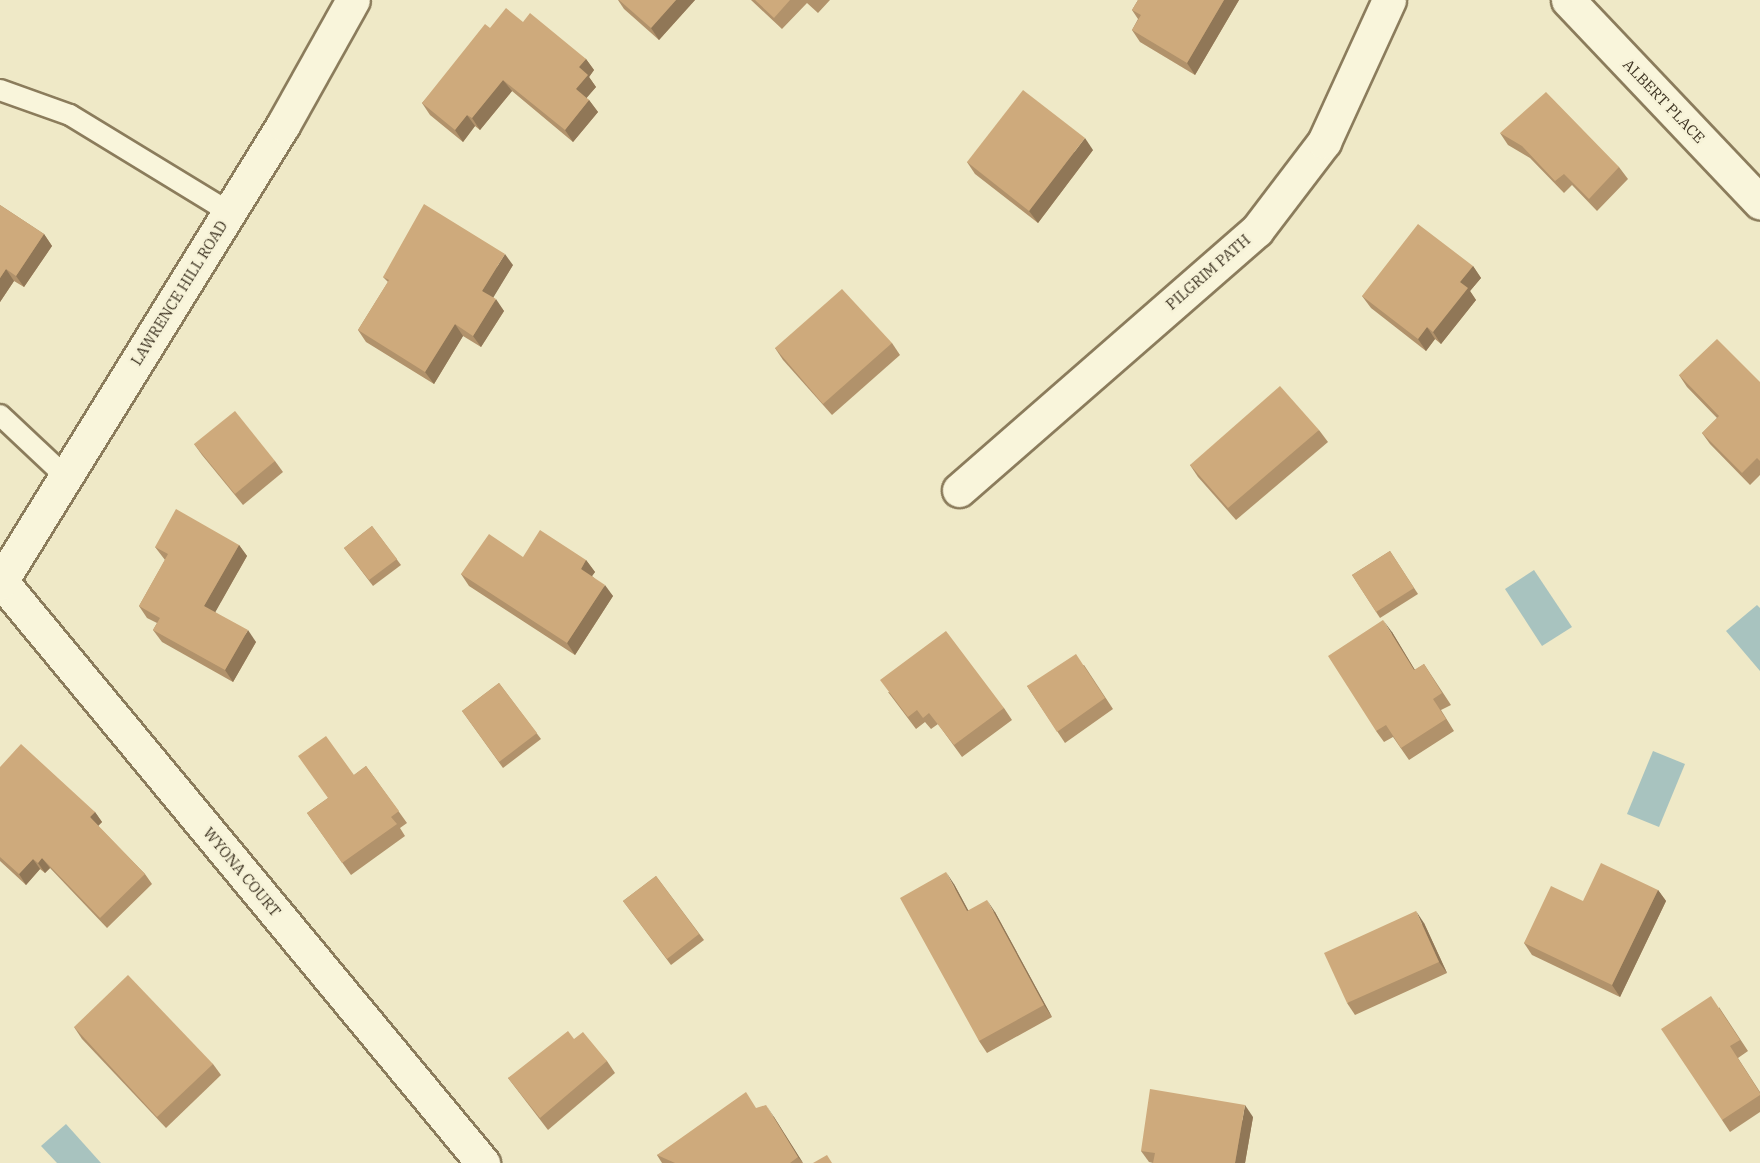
<!DOCTYPE html>
<style>
body{margin:0}
#map{position:relative;width:1760px;height:1163px;overflow:hidden;background:#efe9c7;font-family:"IBM Plex Serif",serif}
div>[style]{position:absolute}
[style*='--x']{left:calc(var(--x)*1px);top:calc(var(--y)*1px);width:calc(var(--w)*1px);rotate:calc(var(--a)*1deg)}
.water>*{inset:0;background:#a8c3bf}
.roads{filter:drop-shadow(2px 0 #8b7c5c) drop-shadow(-2px 0 #8b7c5c) drop-shadow(0 2px #8b7c5c) drop-shadow(0 -2px #8b7c5c)}
.lane>*{height:20px;margin:-10px;padding:0 10px;transform-origin:10px;border-radius:10px;background:#f9f5db}
.street>*{height:33px;margin:-16.5px;padding:0 16.5px;transform-origin:16.5px;border-radius:16.5px;background:#f9f5db}
.secondary>*{height:33px;margin:-16.5px;padding:0 16.5px;transform-origin:16.5px;border-radius:16.5px;background:#f9f5db}
.wall>*{inset:0;background:#b1926b}
.shaded-wall>*{inset:0;background:#907757}
.building>*{inset:0;background:#ceaa7c}
span{translate:-50% -50%;white-space:nowrap;text-align:center;line-height:1.15;-webkit-text-stroke:4.5px #f6f2d7;paint-order:stroke}
.street-label{font-size:15px;color:#3b3120}
</style>
<div id="map">
<div class="water">
<div style="clip-path:polygon(1534px 570px,1572px 627px,1542px 646px,1505px 589px)"></div>
<div style="clip-path:polygon(1757px 605px,1760px 608px,1760px 671px,1726px 631px)"></div>
<div style="clip-path:polygon(1653px 751px,1685px 764px,1659px 827px,1627px 814px)"></div>
<div style="clip-path:polygon(66px 1124px,101px 1163px,57px 1163px,41px 1146px)"></div>
</div>
<div class="roads">
<div class="lane">
<div style="--x:0;--y:90;--w:74;--a:19.7"></div>
<div style="--x:70;--y:115;--w:186;--a:31.4"></div>
<div style="--x:0;--y:415;--w:91;--a:43.2"></div>
</div>
<div class="street">
<div style="--x:1568;--y:0;--w:279;--a:46.5"></div>
<div style="--x:959;--y:490;--w:395;--a:-41.1"></div>
<div style="--x:1257;--y:230;--w:111;--a:-52.7"></div>
<div style="--x:1324;--y:142;--w:156;--a:-65.4"></div>
<div style="--x:1;--y:581;--w:756;--a:50.37"></div>
</div>
<div class="secondary">
<div style="--x:0;--y:583;--w:538;--a:-58.29"></div>
<div style="--x:283;--y:125;--w:143;--a:-60.8"></div>
</div>
</div>
<div class="wall">
<div style="clip-path:polygon(618px 0,695px 0,659px 40px,624px 9px)"></div>
<div style="clip-path:polygon(751px 0,830px 0,818px 13px,807px 3px,782px 29px)"></div>
<div style="clip-path:polygon(1138px 0,1239px 0,1195px 75px,1140px 42px,1132px 30px,1138px 19px,1132px 10px)"></div>
<div style="clip-path:polygon(523px 22px,586px 59px,594px 70px,589px 77px,596px 87px,586px 98px,589px 100px,598px 112px,573px 142px,512px 91px,480px 130px,475px 126px,463px 142px,430px 115px,422px 103px,490px 28px)"></div>
<div style="clip-path:polygon(1500px 133px,1619px 167px,1628px 179px,1597px 211px,1572px 185px,1564px 193px,1530px 158px,1508px 145px)"></div>
<div style="clip-path:polygon(1093px 150px,1038px 223px,975px 174px,967px 162px)"></div>
<div style="clip-path:polygon(0 205px,44px 234px,52px 246px,24px 287px,14px 281px,0 302px)"></div>
<div style="clip-path:polygon(513px 265px,493px 297px,504px 311px,481px 347px,463px 336px,434px 384px,366px 342px,358px 330px,388px 282px,383px 277px)"></div>
<div style="clip-path:polygon(1473px 266px,1481px 278px,1470px 291px,1476px 300px,1441px 344px,1435px 339px,1426px 351px,1371px 308px,1362px 296px)"></div>
<div style="clip-path:polygon(892px 343px,900px 355px,832px 415px,783px 360px,775px 348px)"></div>
<div style="clip-path:polygon(1679px 375px,1760px 382px,1760px 475px,1750px 485px,1710px 444px,1702px 433px,1717px 418px,1687px 387px)"></div>
<div style="clip-path:polygon(1319px 430px,1328px 442px,1236px 520px,1198px 477px,1190px 465px)"></div>
<div style="clip-path:polygon(194px 444px,275px 461px,283px 472px,243px 505px,202px 455px)"></div>
<div style="clip-path:polygon(372px 526px,401px 565px,373px 586px,344px 548px)"></div>
<div style="clip-path:polygon(239px 545px,247px 556px,215px 612px,256px 642px,233px 682px,162px 642px,153px 630px,157px 623px,147px 618px,139px 606px,165px 560px,155px 547px)"></div>
<div style="clip-path:polygon(1390px 551px,1418px 594px,1380px 618px,1352px 575px)"></div>
<div style="clip-path:polygon(523px 557px,586px 560px,595px 572px,592px 576px,613px 596px,575px 655px,469px 586px,461px 574px)"></div>
<div style="clip-path:polygon(1392px 632px,1415px 670px,1424px 664px,1451px 705px,1441px 710px,1454px 731px,1409px 760px,1393px 737px,1384px 742px,1376px 731px)"></div>
<div style="clip-path:polygon(1084px 665px,1113px 709px,1065px 743px,1027px 686px)"></div>
<div style="clip-path:polygon(499px 683px,541px 739px,503px 768px,462px 711px)"></div>
<div style="clip-path:polygon(888px 692px,1004px 708px,1012px 720px,962px 757px,938px 724px,931px 729px,925px 722px,916px 729px)"></div>
<div style="clip-path:polygon(366px 766px,407px 823px,400px 828px,405px 836px,351px 875px,307px 813px,328px 798px,354px 775px)"></div>
<div style="clip-path:polygon(0 767px,95px 812px,102px 822px,98px 826px,145px 874px,152px 884px,107px 928px,50px 868px,45px 873px,40px 869px,26px 885px,0 861px)"></div>
<div style="clip-path:polygon(656px 876px,704px 940px,671px 965px,623px 901px)"></div>
<div style="clip-path:polygon(954px 884px,968px 910px,995px 912px,1052px 1017px,987px 1053px,979px 1041px)"></div>
<div style="clip-path:polygon(1658px 890px,1666px 901px,1620px 997px,1532px 955px,1524px 943px,1583px 901px)"></div>
<div style="clip-path:polygon(1424px 923px,1447px 973px,1355px 1015px,1347px 1003px)"></div>
<div style="clip-path:polygon(1719px 1007px,1748px 1051px,1738px 1058px,1760px 1092px,1760px 1112px,1730px 1132px,1722px 1120px)"></div>
<div style="clip-path:polygon(74px 1027px,213px 1064px,221px 1075px,166px 1128px,82px 1039px)"></div>
<div style="clip-path:polygon(574px 1039px,607px 1061px,615px 1073px,548px 1130px,508px 1078px)"></div>
<div style="clip-path:polygon(757px 1108px,774px 1117px,803px 1163px,662px 1163px,657px 1155px)"></div>
<div style="clip-path:polygon(1253px 1117px,1245px 1163px,1153px 1163px,1149px 1162px,1141px 1151px)"></div>
</div>
<div class="shaded-wall">
<div style="clip-path:polygon(676px 0,695px 0,659px 40px,651px 28px)"></div>
<div style="clip-path:polygon(1224px 0,1239px 0,1195px 75px,1187px 63px)"></div>
<div style="clip-path:polygon(586px 59px,594px 70px,589px 77px,596px 87px,584px 101px,576px 89px,579px 67px)"></div>
<div style="clip-path:polygon(503px 80px,512px 91px,480px 130px,472px 118px)"></div>
<div style="clip-path:polygon(589px 100px,598px 112px,573px 142px,565px 130px)"></div>
<div style="clip-path:polygon(467px 115px,475px 126px,463px 142px,455px 130px)"></div>
<div style="clip-path:polygon(1085px 138px,1093px 150px,1038px 223px,1029px 211px)"></div>
<div style="clip-path:polygon(44px 234px,52px 246px,24px 287px,16px 276px)"></div>
<div style="clip-path:polygon(505px 254px,513px 265px,490px 303px,482px 291px)"></div>
<div style="clip-path:polygon(1473px 266px,1481px 278px,1470px 291px,1476px 300px,1441px 344px,1433px 332px,1460px 282px)"></div>
<div style="clip-path:polygon(6px 269px,14px 281px,0 302px,0 278px)"></div>
<div style="clip-path:polygon(496px 299px,504px 311px,481px 347px,473px 336px)"></div>
<div style="clip-path:polygon(455px 324px,463px 336px,434px 384px,425px 372px)"></div>
<div style="clip-path:polygon(1427px 327px,1435px 339px,1426px 351px,1418px 339px)"></div>
<div style="clip-path:polygon(239px 545px,247px 556px,212px 618px,204px 606px)"></div>
<div style="clip-path:polygon(586px 560px,595px 572px,589px 580px,581px 569px)"></div>
<div style="clip-path:polygon(605px 585px,613px 596px,575px 655px,567px 643px)"></div>
<div style="clip-path:polygon(1383px 620px,1392px 632px,1422px 682px,1414px 670px)"></div>
<div style="clip-path:polygon(248px 630px,256px 642px,233px 682px,225px 670px)"></div>
<div style="clip-path:polygon(95px 812px,102px 822px,97px 827px,90px 817px)"></div>
<div style="clip-path:polygon(42px 858px,50px 868px,45px 873px,38px 863px)"></div>
<div style="clip-path:polygon(33px 859px,40px 869px,26px 885px,19px 874px)"></div>
<div style="clip-path:polygon(946px 872px,954px 884px,975px 923px,967px 911px)"></div>
<div style="clip-path:polygon(1658px 890px,1666px 901px,1620px 997px,1612px 985px)"></div>
<div style="clip-path:polygon(987px 900px,995px 912px,1052px 1017px,1044px 1005px)"></div>
<div style="clip-path:polygon(1416px 911px,1424px 923px,1447px 973px,1439px 962px)"></div>
<div style="clip-path:polygon(766px 1105px,774px 1117px,803px 1163px,798px 1157px)"></div>
<div style="clip-path:polygon(1245px 1105px,1253px 1117px,1245px 1163px,1235px 1163px)"></div>
</div>
<div class="building">
<div style="clip-path:polygon(619px 0,676px 0,651px 28px)"></div>
<div style="clip-path:polygon(755px 0,790px 0,774px 18px)"></div>
<div style="clip-path:polygon(1138px 0,1224px 0,1187px 63px,1132px 30px,1141px 15px,1132px 10px)"></div>
<div style="clip-path:polygon(506px 8px,523px 22px,530px 13px,586px 59px,579px 67px,588px 75px,576px 89px,589px 100px,565px 130px,503px 80px,472px 118px,467px 115px,455px 130px,422px 103px,485px 24px,490px 28px)"></div>
<div style="clip-path:polygon(1023px 90px,1085px 138px,1029px 211px,967px 162px)"></div>
<div style="clip-path:polygon(1546px 92px,1619px 167px,1589px 199px,1564px 174px,1555px 181px,1522px 146px,1500px 133px)"></div>
<div style="clip-path:polygon(424px 204px,505px 254px,482px 291px,496px 299px,473px 336px,455px 324px,425px 372px,358px 330px,389px 280px,383px 277px)"></div>
<div style="clip-path:polygon(0 205px,44px 234px,16px 276px,6px 269px,0 278px)"></div>
<div style="clip-path:polygon(1418px 224px,1473px 266px,1460px 282px,1468px 288px,1433px 332px,1427px 327px,1418px 339px,1362px 296px)"></div>
<div style="clip-path:polygon(842px 289px,892px 343px,823px 404px,775px 348px)"></div>
<div style="clip-path:polygon(1717px 339px,1760px 382px,1760px 461px,1757px 458px,1742px 473px,1702px 433px,1719px 416px,1679px 375px)"></div>
<div style="clip-path:polygon(1280px 386px,1319px 430px,1228px 508px,1190px 465px)"></div>
<div style="clip-path:polygon(235px 411px,275px 461px,235px 494px,194px 444px)"></div>
<div style="clip-path:polygon(176px 509px,239px 545px,204px 606px,248px 630px,225px 670px,153px 630px,160px 618px,139px 606px,168px 554px,155px 547px)"></div>
<div style="clip-path:polygon(372px 526px,397px 559px,369px 580px,344px 548px)"></div>
<div style="clip-path:polygon(540px 530px,586px 560px,581px 569px,605px 585px,567px 643px,461px 574px,489px 534px,523px 557px)"></div>
<div style="clip-path:polygon(1390px 551px,1414px 588px,1376px 612px,1352px 575px)"></div>
<div style="clip-path:polygon(1383px 620px,1414px 670px,1424px 664px,1442px 693px,1433px 699px,1446px 719px,1401px 748px,1386px 725px,1376px 731px,1328px 656px)"></div>
<div style="clip-path:polygon(946px 631px,1004px 708px,954px 745px,929px 713px,923px 718px,917px 710px,908px 717px,880px 680px)"></div>
<div style="clip-path:polygon(1076px 654px,1105px 698px,1057px 732px,1027px 686px)"></div>
<div style="clip-path:polygon(499px 683px,537px 733px,499px 762px,462px 711px)"></div>
<div style="clip-path:polygon(326px 736px,354px 775px,366px 766px,399px 811px,391px 817px,397px 824px,342px 863px,307px 813px,328px 798px,298px 756px)"></div>
<div style="clip-path:polygon(21px 744px,95px 812px,90px 817px,145px 874px,100px 918px,42px 858px,38px 863px,33px 859px,19px 874px,0 857px,0 767px)"></div>
<div style="clip-path:polygon(1601px 863px,1658px 890px,1612px 985px,1524px 943px,1551px 886px,1583px 901px)"></div>
<div style="clip-path:polygon(946px 872px,967px 911px,987px 900px,1044px 1005px,979px 1041px,900px 898px)"></div>
<div style="clip-path:polygon(656px 876px,699px 934px,667px 959px,623px 901px)"></div>
<div style="clip-path:polygon(1416px 911px,1439px 962px,1347px 1003px,1324px 953px)"></div>
<div style="clip-path:polygon(128px 975px,213px 1064px,157px 1117px,74px 1027px)"></div>
<div style="clip-path:polygon(1711px 996px,1740px 1040px,1730px 1046px,1760px 1093px,1760px 1095px,1722px 1120px,1661px 1029px)"></div>
<div style="clip-path:polygon(568px 1031px,574px 1039px,583px 1032px,607px 1061px,540px 1118px,508px 1078px)"></div>
<div style="clip-path:polygon(1150px 1089px,1245px 1105px,1235px 1163px,1153px 1163px,1155px 1153px,1141px 1151px)"></div>
<div style="clip-path:polygon(746px 1092px,756px 1108px,766px 1105px,798px 1157px,790px 1163px,675px 1163px,657px 1155px)"></div>
<div style="clip-path:polygon(827px 1155px,832px 1163px,813px 1163px)"></div>
</div>
<div class="street-label">
<span style="left:1664px;top:101px;rotate:46deg">ALBERT PLACE</span>
<span style="left:1208px;top:272px;rotate:-41deg">PILGRIM PATH</span>
<span style="left:179px;top:293px;rotate:-58deg">LAWRENCE HILL ROAD</span>
<span style="left:242px;top:872px;rotate:50deg">WYONA COURT</span>
</div>
</div>
